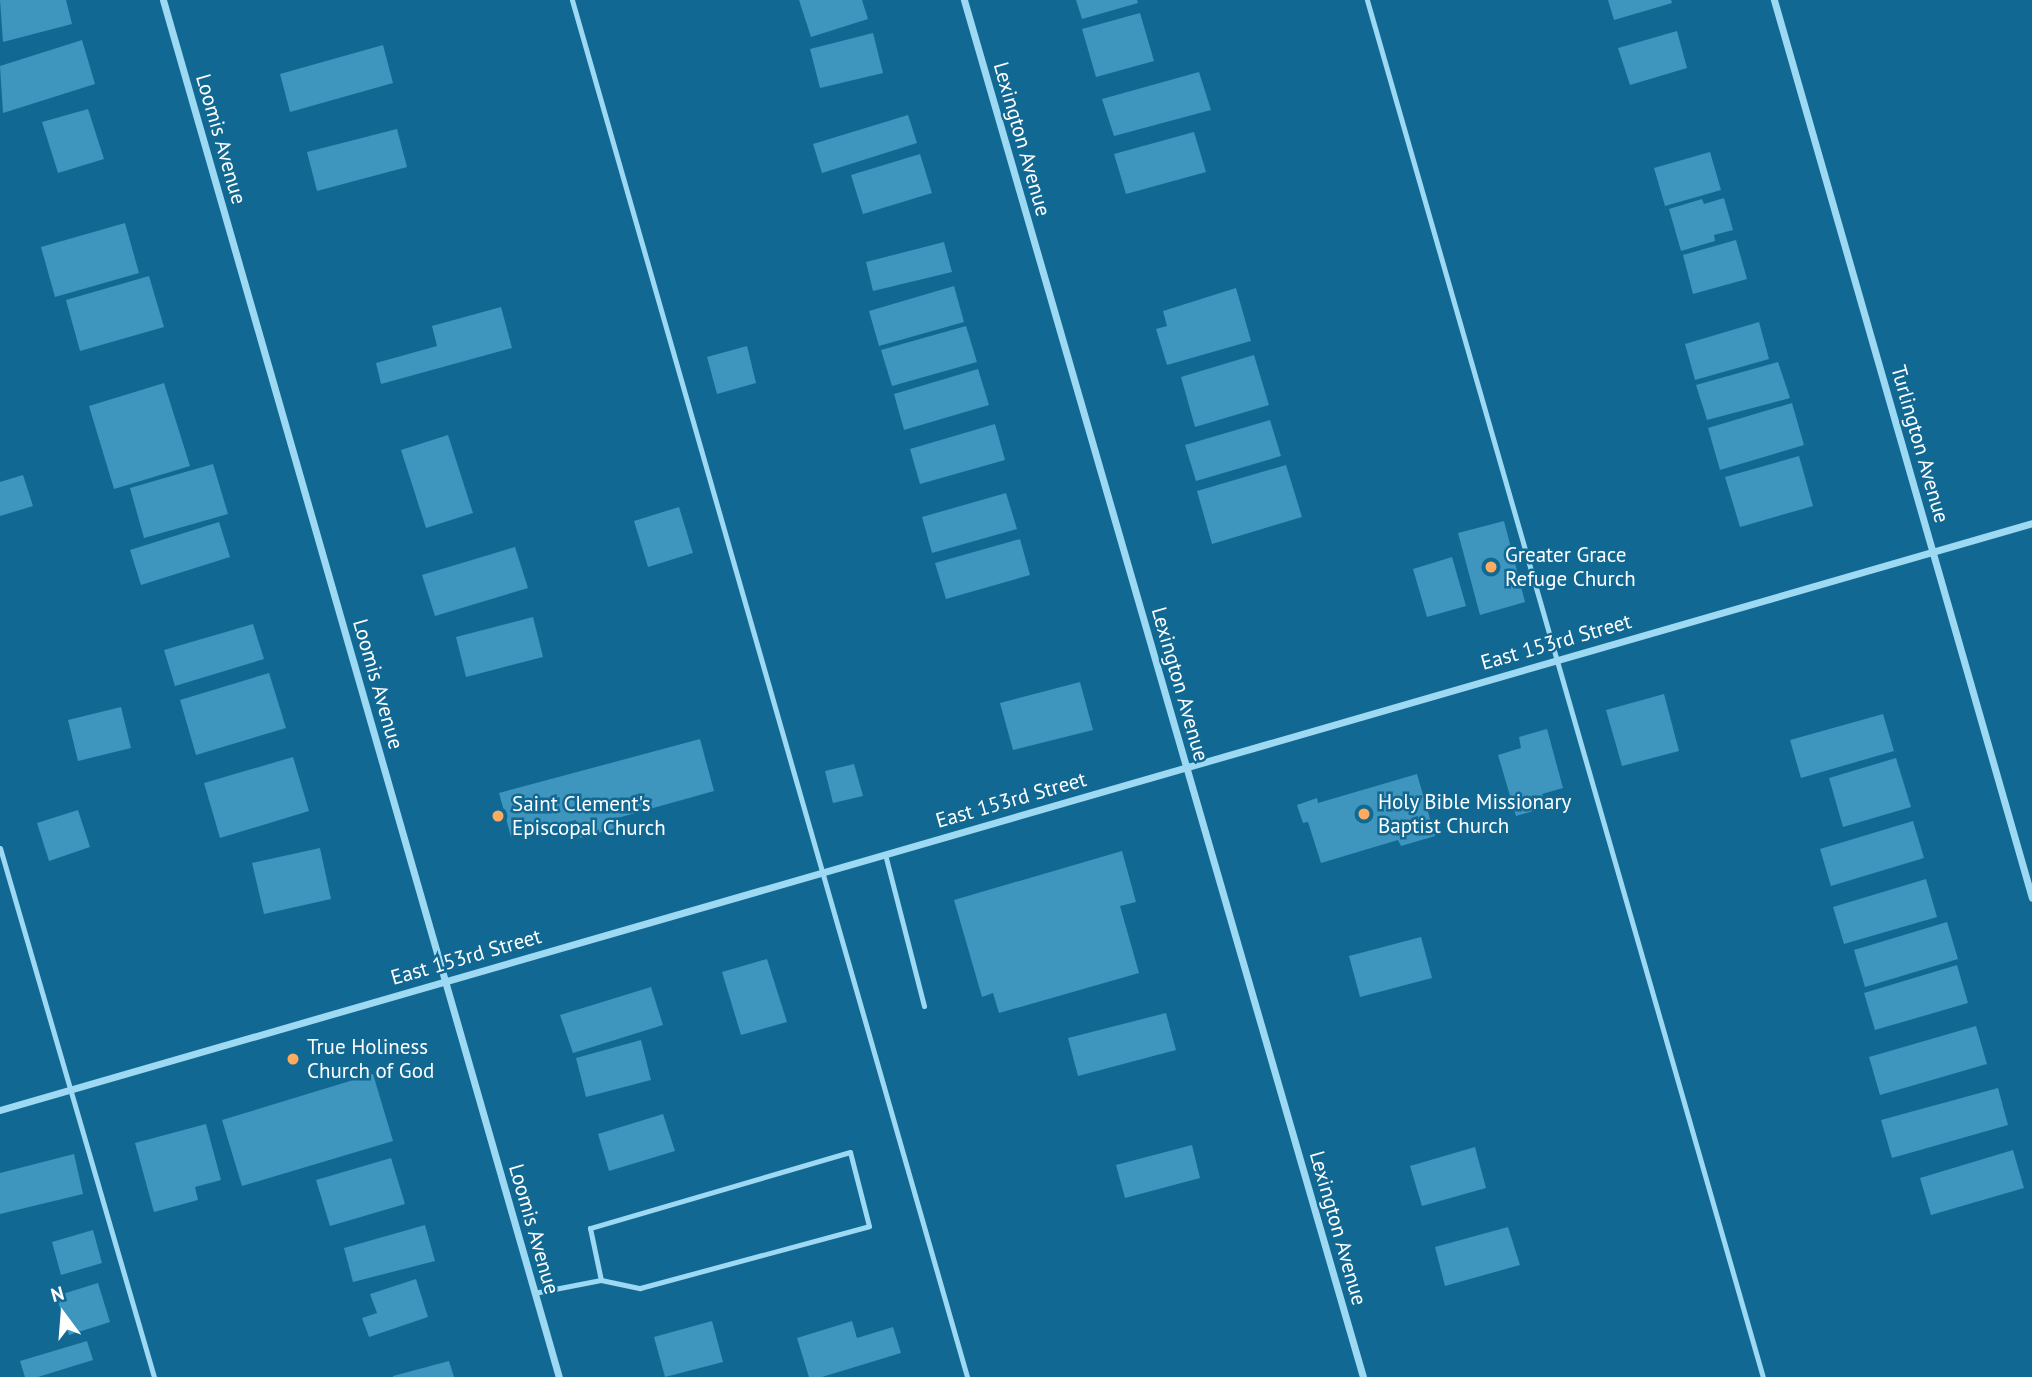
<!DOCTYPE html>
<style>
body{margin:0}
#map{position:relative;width:2032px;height:1377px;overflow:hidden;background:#116993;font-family:"PT Sans",sans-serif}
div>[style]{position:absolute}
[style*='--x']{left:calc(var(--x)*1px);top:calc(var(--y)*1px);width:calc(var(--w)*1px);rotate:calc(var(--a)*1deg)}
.building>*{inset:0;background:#3e95bd}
.lane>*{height:5px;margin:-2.5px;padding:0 2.5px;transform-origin:2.5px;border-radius:2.5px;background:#9dd9f3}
.street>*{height:7px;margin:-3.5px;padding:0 3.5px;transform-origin:3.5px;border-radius:3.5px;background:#9dd9f3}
.dots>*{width:19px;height:19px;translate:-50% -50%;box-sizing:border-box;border:4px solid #116993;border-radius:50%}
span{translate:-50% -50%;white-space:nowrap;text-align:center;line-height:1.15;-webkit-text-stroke:5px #116993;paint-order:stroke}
.street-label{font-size:21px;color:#fff}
.poi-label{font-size:21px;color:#fff}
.left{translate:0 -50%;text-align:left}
.north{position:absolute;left:28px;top:1279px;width:70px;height:70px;-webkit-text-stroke:5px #116993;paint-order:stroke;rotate:344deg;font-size:19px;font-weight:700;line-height:28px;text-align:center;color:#fff}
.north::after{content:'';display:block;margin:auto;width:24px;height:32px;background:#fff;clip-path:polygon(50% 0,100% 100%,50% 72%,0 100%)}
</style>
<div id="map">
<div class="building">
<div style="clip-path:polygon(0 0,66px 0,72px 24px,3px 42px)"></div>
<div style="clip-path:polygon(799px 0,862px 0,868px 19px,811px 37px)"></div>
<div style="clip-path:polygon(1076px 0,1137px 0,1138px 3px,1082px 19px)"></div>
<div style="clip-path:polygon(1608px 0,1671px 0,1672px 3px,1614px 20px)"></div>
<div style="clip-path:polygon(1140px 13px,1154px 61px,1096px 77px,1082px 29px)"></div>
<div style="clip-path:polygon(1677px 31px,1687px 68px,1630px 85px,1618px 48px)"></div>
<div style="clip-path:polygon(873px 33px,883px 73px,820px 88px,810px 49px)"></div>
<div style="clip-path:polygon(82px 40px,95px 84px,3px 113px,0 66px)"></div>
<div style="clip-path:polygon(383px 45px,393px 83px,290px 112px,280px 74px)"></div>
<div style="clip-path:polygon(1199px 72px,1211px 110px,1114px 136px,1102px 99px)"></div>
<div style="clip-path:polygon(88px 109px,104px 159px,58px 173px,42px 122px)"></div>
<div style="clip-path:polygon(908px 115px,917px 143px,822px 173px,813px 144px)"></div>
<div style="clip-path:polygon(397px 129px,407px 167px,317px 191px,307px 152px)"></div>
<div style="clip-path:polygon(1194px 132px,1206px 172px,1126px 194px,1114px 154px)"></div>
<div style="clip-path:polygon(1710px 152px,1721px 190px,1665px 206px,1654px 168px)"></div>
<div style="clip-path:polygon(920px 154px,932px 193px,863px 214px,851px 175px)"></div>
<div style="clip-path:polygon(1724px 198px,1733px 230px,1714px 235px,1715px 241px,1681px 251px,1669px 209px,1702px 199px,1704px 204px)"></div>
<div style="clip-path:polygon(125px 223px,139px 273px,55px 297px,41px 247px)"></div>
<div style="clip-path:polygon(1736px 240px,1747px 279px,1693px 294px,1683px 255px)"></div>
<div style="clip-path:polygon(944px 242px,952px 272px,873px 291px,866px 262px)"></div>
<div style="clip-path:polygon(149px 276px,164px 327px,80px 351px,66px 300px)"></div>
<div style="clip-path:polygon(954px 286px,964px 322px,879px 346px,869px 311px)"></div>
<div style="clip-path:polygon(1236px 288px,1251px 341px,1167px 365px,1156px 329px,1167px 326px,1163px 311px)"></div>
<div style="clip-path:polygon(501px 307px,512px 348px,381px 384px,376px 363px,437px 346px,432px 326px)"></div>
<div style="clip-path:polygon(1759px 322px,1769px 359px,1695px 380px,1685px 344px)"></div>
<div style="clip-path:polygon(966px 326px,977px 362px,892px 386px,881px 350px)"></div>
<div style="clip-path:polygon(747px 346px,756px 383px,717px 394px,707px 357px)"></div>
<div style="clip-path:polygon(1254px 355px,1269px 405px,1195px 427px,1181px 377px)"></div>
<div style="clip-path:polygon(1778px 362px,1790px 398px,1707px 420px,1696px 385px)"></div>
<div style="clip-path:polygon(978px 369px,989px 405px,904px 430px,894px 394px)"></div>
<div style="clip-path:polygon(164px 383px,190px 466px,114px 489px,89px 406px)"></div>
<div style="clip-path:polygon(1792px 403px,1804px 445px,1720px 470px,1708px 428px)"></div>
<div style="clip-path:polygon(1270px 420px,1281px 456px,1196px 481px,1185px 445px)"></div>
<div style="clip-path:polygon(995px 424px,1005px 460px,920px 484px,910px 449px)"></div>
<div style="clip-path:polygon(448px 435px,473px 513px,426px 528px,401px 450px)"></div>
<div style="clip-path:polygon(1799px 456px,1813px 506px,1740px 527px,1725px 477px)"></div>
<div style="clip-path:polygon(213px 464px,228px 514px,144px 538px,130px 488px)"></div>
<div style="clip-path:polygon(1286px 465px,1302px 517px,1212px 544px,1197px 491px)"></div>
<div style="clip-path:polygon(23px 475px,33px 506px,0 516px,0 482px)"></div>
<div style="clip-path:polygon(1006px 493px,1017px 529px,932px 553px,922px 517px)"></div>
<div style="clip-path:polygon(679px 507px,693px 553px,648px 567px,634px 521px)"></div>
<div style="clip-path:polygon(1504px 521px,1525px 602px,1480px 615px,1458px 533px)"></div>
<div style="clip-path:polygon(219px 522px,230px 557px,141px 585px,130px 550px)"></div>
<div style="clip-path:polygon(1020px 539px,1030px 575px,946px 599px,935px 563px)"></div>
<div style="clip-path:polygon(515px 547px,528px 588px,435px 616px,422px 575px)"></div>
<div style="clip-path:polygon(1452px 557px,1466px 606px,1427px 617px,1413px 569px)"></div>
<div style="clip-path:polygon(533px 617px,543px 657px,466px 677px,456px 637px)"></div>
<div style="clip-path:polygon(253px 624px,264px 659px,175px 686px,164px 650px)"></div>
<div style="clip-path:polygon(269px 673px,286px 728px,196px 755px,180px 700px)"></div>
<div style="clip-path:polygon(1080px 682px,1093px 730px,1013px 750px,1000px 703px)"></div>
<div style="clip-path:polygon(1664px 694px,1679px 751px,1622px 766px,1606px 710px)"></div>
<div style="clip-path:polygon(121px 707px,131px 748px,78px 761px,68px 720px)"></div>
<div style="clip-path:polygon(1883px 714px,1894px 751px,1801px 778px,1790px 740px)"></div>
<div style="clip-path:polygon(1547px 729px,1563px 788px,1542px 794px,1547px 807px,1516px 816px,1498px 755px,1521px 748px,1519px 737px)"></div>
<div style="clip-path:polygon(700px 739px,714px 791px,614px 819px,616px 828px,580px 838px,576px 820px,511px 837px,499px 793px)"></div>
<div style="clip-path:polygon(293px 757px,309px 811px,220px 838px,204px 783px)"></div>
<div style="clip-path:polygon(1896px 758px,1911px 807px,1843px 827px,1829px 778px)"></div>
<div style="clip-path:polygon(854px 764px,863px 796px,833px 803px,825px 771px)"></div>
<div style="clip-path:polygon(1417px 774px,1435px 836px,1401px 846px,1398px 840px,1321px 863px,1308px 822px,1303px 823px,1297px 805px,1317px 798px,1318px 803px)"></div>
<div style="clip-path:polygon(78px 810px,90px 847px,49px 861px,37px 823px)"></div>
<div style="clip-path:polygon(1913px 821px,1924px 858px,1831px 886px,1820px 849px)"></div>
<div style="clip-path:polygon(320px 848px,331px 899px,264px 914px,252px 863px)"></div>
<div style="clip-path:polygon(1122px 851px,1136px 902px,1120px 906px,1139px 973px,999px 1013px,993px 993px,982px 997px,954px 900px)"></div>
<div style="clip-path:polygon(1926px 879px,1937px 917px,1844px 944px,1833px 907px)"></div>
<div style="clip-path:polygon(1947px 922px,1958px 959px,1865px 987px,1854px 950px)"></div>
<div style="clip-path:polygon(1421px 937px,1432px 978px,1360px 997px,1349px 956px)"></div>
<div style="clip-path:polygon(767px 959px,787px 1022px,741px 1035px,722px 972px)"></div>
<div style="clip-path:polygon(1957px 965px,1968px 1003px,1875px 1030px,1864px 993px)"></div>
<div style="clip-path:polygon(651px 987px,663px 1025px,573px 1053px,560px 1015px)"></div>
<div style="clip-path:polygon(1166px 1013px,1176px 1050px,1078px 1076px,1068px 1038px)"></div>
<div style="clip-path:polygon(1976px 1026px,1987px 1064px,1880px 1095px,1869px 1057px)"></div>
<div style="clip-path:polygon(641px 1040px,651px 1080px,586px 1097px,576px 1058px)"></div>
<div style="clip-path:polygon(373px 1074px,393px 1141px,242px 1186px,222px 1120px)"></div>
<div style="clip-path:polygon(1998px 1088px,2008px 1125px,1892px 1158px,1881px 1120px)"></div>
<div style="clip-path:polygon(663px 1114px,675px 1151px,609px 1171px,598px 1134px)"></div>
<div style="clip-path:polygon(206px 1124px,221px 1180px,195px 1187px,198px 1200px,154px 1212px,135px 1143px)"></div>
<div style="clip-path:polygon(1192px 1145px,1200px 1178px,1125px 1198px,1116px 1165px)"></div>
<div style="clip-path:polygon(1475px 1147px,1486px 1188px,1422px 1206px,1410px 1166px)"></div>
<div style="clip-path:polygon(2013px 1150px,2024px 1188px,1931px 1215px,1920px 1178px)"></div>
<div style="clip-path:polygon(74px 1154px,83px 1194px,0 1214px,0 1173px)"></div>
<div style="clip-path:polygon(391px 1158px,405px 1204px,330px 1226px,316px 1180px)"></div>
<div style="clip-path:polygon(425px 1225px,435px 1261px,353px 1282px,344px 1248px)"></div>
<div style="clip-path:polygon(1508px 1227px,1520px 1265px,1445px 1286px,1435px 1247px)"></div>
<div style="clip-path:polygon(93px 1230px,102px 1263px,61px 1275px,52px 1242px)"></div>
<div style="clip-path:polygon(416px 1279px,428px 1317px,369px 1337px,362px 1318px,377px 1313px,370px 1294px)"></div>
<div style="clip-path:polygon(98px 1283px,110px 1322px,69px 1335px,56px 1296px)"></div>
<div style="clip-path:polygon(712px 1321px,723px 1362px,665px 1377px,654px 1337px)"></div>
<div style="clip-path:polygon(852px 1321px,857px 1338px,893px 1327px,901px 1353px,822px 1377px,809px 1377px,797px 1338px)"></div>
<div style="clip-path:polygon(87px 1341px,93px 1360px,38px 1377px,25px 1377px,20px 1361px)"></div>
<div style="clip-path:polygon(449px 1361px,454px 1377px,393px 1377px,393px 1376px)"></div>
</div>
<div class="lane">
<div style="--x:572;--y:0;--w:1433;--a:73.99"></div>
<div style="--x:1367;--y:0;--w:1433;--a:73.96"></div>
<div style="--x:0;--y:848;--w:551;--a:73.77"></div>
<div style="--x:885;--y:854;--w:157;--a:75.6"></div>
<div style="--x:534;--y:1293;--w:68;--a:-11"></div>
<div style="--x:601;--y:1280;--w:40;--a:12"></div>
<div style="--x:640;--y:1288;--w:237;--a:-15.1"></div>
<div style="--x:869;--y:1226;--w:76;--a:-104.4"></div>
<div style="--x:850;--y:1152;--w:271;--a:163.7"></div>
<div style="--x:590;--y:1228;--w:53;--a:78.1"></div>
</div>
<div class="street">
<div style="--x:163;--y:0;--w:1433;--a:73.96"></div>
<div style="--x:964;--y:0;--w:1434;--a:73.84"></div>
<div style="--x:1774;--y:0;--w:934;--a:73.97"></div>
<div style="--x:0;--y:1110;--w:2115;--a:-16.11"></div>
</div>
<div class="dots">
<div style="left:1491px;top:567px;background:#ffab5f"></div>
<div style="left:1364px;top:814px;background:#ffab5f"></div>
<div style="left:498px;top:816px;background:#ffab5f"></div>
<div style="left:293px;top:1059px;background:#ffab5f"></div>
</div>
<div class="street-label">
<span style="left:221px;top:139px;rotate:74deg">Loomis Avenue</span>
<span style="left:1022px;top:139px;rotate:74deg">Lexington Avenue</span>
<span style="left:1920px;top:444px;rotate:74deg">Turlington Avenue</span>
<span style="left:1556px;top:642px;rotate:-16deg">East 153rd Street</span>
<span style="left:378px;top:684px;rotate:74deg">Loomis Avenue</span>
<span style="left:1180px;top:684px;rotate:74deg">Lexington Avenue</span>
<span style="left:1011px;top:800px;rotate:-16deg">East 153rd Street</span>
<span style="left:466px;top:957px;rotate:-16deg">East 153rd Street</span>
<span style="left:1338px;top:1228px;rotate:74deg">Lexington Avenue</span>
<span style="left:534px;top:1229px;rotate:74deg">Loomis Avenue</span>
</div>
<div class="poi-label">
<span class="left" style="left:1505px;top:567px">Greater Grace<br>Refuge Church</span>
<span class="left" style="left:1378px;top:814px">Holy Bible Missionary<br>Baptist Church</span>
<span class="left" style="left:512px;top:816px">Saint Clement's<br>Episcopal Church</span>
<span class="left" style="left:307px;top:1059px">True Holiness<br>Church of God</span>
</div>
<div class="north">N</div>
</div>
